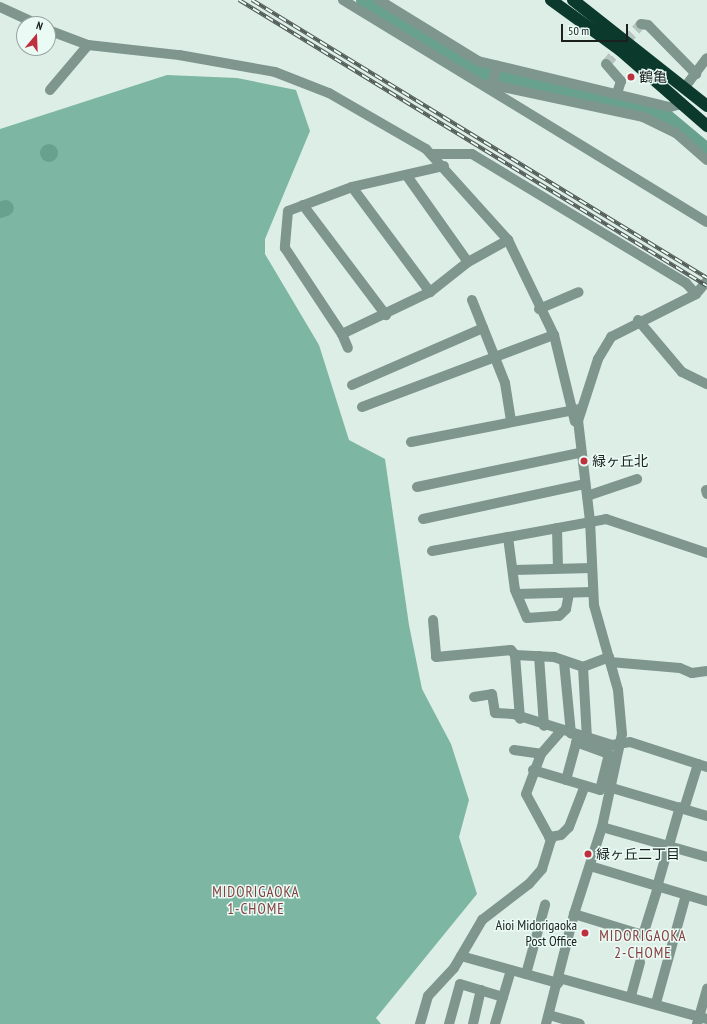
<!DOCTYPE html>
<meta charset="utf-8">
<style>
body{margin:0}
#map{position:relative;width:707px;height:1024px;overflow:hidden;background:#ddeee7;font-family:"PT Sans Narrow","Noto Sans JP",sans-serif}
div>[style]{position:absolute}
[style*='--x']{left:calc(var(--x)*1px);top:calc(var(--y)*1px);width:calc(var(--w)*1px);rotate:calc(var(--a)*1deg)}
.forest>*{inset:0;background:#7db7a3}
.water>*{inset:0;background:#68a18e}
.round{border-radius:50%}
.river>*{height:16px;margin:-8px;padding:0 8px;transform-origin:8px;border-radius:8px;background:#68a18e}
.minor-tunnel>*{height:10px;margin-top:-5px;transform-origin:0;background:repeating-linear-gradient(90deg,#b6c5bf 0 10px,transparent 0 15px)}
.minor>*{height:10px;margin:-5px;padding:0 5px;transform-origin:5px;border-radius:5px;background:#7e968d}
.highway>*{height:12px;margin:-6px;padding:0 6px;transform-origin:6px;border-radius:6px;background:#0b392c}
.rail>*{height:4px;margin-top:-2px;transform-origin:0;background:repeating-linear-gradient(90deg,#eafbf5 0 8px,#4f5855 0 16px);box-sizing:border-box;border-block:1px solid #4f5855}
.dots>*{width:11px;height:11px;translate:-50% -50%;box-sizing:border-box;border:2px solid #eafbf5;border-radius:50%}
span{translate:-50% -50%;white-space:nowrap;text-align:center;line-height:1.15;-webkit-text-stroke:3px #eafbf5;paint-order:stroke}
.poi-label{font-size:14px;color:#1a201e}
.left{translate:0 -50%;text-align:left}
.right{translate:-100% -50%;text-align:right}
.neighbourhood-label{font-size:15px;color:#863e3f;letter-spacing:1px}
.north{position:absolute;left:16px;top:16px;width:40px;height:40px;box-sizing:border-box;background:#eafbf5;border:1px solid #97a39f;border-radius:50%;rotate:19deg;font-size:11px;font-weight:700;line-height:16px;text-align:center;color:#1a201e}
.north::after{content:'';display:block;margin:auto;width:14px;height:18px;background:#bf2f3d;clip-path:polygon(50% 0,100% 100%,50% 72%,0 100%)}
.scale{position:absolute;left:561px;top:24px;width:67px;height:18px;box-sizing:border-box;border:2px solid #1a201e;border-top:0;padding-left:5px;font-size:12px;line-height:14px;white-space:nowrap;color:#1a201e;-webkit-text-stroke:3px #eafbf5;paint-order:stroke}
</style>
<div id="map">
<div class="forest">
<div style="clip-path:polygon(167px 75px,237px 78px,296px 90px,310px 131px,265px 239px,265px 254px,319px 345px,349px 440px,385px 459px,409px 625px,422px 689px,451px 744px,469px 800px,459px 837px,477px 894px,376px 1018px,381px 1024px,0 1024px,0 129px)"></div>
</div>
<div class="water">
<div class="round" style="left:40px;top:144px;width:18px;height:18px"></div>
</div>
<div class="river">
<div style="--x:364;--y:0;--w:143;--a:31.2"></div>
<div style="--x:486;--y:74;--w:155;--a:11.9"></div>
<div style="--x:638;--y:106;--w:30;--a:21"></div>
<div style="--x:666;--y:117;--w:53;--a:39.7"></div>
<div style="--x:0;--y:210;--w:6;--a:-18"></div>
</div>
<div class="minor-tunnel">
<div style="--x:606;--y:64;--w:53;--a:-48.8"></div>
</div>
<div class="minor">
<div style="--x:343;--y:0;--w:426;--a:31.4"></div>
<div style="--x:379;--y:0;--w:116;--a:31.6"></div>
<div style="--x:478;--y:61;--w:197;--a:13.5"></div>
<div style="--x:670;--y:107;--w:11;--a:-15"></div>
<div style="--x:0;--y:7;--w:41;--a:24.7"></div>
<div style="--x:641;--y:24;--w:7;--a:8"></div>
<div style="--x:648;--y:25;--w:69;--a:45.6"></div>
<div style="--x:48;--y:30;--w:43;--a:20.6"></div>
<div style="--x:88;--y:45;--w:92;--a:6.3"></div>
<div style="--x:179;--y:55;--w:97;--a:10"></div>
<div style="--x:275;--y:72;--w:58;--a:21.3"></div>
<div style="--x:329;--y:93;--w:112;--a:30"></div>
<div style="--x:426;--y:149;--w:122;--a:48"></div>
<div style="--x:508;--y:240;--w:106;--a:64.2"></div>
<div style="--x:554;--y:335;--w:89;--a:76.4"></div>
<div style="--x:606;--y:64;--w:23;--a:49"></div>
<div style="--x:621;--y:81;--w:13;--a:108"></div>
<div style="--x:488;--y:84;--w:158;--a:12"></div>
<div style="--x:643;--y:117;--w:37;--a:26"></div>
<div style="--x:676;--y:133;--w:41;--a:41.1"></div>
<div style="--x:492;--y:85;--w:20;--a:-75"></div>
<div style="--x:685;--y:87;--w:36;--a:-53"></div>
<div style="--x:50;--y:90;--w:59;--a:-49.8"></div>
<div style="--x:431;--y:154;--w:41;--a:0"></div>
<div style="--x:472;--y:154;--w:250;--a:31.1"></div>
<div style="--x:686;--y:283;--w:15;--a:48"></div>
<div style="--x:444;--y:166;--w:94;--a:167.1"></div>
<div style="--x:352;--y:187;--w:68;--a:159.4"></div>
<div style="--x:288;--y:211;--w:37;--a:95"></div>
<div style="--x:285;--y:248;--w:103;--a:56.5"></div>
<div style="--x:342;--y:334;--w:98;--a:-25.5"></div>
<div style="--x:430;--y:292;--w:48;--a:-38.3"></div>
<div style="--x:468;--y:262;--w:46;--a:-28.8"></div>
<div style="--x:407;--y:176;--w:105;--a:54.7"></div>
<div style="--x:352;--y:187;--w:131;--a:53.4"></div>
<div style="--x:303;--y:205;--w:138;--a:53"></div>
<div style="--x:472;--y:300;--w:89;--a:68.3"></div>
<div style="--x:505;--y:383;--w:39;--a:81"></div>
<div style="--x:539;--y:309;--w:43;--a:-23"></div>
<div style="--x:638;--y:320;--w:68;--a:49.8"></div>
<div style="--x:682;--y:372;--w:28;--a:26"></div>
<div style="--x:342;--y:334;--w:15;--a:67"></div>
<div style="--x:352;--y:385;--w:143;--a:-23.5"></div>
<div style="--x:362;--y:407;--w:205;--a:-20.6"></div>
<div style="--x:411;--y:442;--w:171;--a:-11.1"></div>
<div style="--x:417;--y:487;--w:166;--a:-11.9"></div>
<div style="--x:706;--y:490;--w:4;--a:76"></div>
<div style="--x:587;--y:496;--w:53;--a:-18.8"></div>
<div style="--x:423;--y:519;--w:166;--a:-12.2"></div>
<div style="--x:557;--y:528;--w:40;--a:88.6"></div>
<div style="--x:508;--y:537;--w:53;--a:82.5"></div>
<div style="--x:515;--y:590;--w:30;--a:67"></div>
<div style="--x:527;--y:618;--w:32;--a:-4"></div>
<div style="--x:559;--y:616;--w:10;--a:-45"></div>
<div style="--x:566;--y:609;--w:16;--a:-79"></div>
<div style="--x:432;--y:551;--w:177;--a:-10.4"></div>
<div style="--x:606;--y:519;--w:107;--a:18.6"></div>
<div style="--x:514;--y:570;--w:78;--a:-1.5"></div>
<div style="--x:517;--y:594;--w:76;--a:-1.5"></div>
<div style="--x:433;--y:620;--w:37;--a:85"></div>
<div style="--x:436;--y:657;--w:75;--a:-5.3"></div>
<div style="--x:511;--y:650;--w:6;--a:51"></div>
<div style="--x:515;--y:655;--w:39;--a:3"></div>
<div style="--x:554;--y:657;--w:31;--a:19"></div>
<div style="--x:583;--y:667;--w:28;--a:-21"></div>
<div style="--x:515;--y:655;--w:64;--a:85.5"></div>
<div style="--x:539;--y:656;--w:70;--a:85.9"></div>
<div style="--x:564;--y:662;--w:72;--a:84.4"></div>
<div style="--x:610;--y:662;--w:70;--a:4.9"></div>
<div style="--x:680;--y:668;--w:13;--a:23"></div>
<div style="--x:692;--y:673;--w:15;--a:-8"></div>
<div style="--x:583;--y:667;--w:71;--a:86.8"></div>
<div style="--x:474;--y:697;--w:18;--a:-9"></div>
<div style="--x:492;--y:694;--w:19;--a:81"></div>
<div style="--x:495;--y:713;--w:18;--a:3"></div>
<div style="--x:513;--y:714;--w:104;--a:17.4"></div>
<div style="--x:612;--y:745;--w:18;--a:-9"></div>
<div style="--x:630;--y:742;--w:81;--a:18"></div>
<div style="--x:514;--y:750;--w:27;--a:8"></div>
<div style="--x:533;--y:770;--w:70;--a:16.6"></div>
<div style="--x:600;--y:790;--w:37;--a:-76"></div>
<div style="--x:609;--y:754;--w:35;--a:-160"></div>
<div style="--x:566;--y:780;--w:46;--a:-74.7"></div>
<div style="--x:612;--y:788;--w:99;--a:16.4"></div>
<div style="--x:684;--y:809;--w:47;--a:-72.7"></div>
<div style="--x:602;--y:827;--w:109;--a:15.9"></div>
<div style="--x:549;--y:837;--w:12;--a:-9"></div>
<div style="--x:561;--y:835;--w:11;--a:-45"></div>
<div style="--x:569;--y:827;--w:42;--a:-69"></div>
<div style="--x:590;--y:866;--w:122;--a:16.7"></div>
<div style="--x:657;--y:887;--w:83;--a:-74"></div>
<div style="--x:574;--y:914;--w:72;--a:16.9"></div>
<div style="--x:643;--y:935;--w:50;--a:-72.6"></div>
<div style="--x:461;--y:956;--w:101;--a:15.6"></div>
<div style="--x:526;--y:974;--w:72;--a:-74.6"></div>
<div style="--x:559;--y:978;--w:154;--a:15.5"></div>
<div style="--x:631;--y:996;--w:35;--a:-75"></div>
<div style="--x:656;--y:1003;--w:112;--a:-74.5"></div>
<div style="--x:549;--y:1015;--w:32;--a:16"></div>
<div style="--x:420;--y:1024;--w:29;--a:-74"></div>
<div style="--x:428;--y:996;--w:38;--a:-47"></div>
<div style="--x:454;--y:968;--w:56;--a:-59.7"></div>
<div style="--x:482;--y:920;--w:59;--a:-37.5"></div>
<div style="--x:529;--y:884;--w:20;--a:-49"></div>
<div style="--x:542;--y:869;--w:30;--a:-73"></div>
<div style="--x:551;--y:840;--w:52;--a:-118.5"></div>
<div style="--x:526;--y:794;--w:43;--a:-69.4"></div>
<div style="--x:541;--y:754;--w:29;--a:-49"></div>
<div style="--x:449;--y:1024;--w:41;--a:-74.6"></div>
<div style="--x:460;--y:984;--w:45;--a:16.8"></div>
<div style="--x:473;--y:1024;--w:35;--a:-77"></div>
<div style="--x:495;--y:1024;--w:56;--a:-73.5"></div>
<div style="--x:546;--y:1024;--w:114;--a:-75.7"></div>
<div style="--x:574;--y:914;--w:91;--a:-72.2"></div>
<div style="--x:602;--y:827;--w:95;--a:-77.9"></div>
<div style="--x:622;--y:734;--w:44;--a:-95.2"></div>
<div style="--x:618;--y:690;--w:88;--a:-105.8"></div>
<div style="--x:594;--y:605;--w:84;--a:-92.7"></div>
<div style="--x:590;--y:521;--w:101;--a:-96.8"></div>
<div style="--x:578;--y:421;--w:65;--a:-72.1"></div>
<div style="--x:598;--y:359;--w:26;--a:-59"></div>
<div style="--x:611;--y:337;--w:95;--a:-26.8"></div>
<div style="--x:696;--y:294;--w:17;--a:-50"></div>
<div style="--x:697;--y:1024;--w:37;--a:-74"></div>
</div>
<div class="highway">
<div style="--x:551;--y:0;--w:85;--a:35.9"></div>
<div style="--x:620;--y:50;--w:116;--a:41.1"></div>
<div style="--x:573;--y:0;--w:171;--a:38.3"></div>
</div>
<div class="rail">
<div style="--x:239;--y:0;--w:548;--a:31.43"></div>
<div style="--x:252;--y:0;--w:533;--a:31.42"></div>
</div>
<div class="dots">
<div style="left:631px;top:77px;background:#bf2f3d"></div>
<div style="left:584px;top:461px;background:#bf2f3d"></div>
<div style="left:588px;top:854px;background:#bf2f3d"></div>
<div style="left:585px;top:933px;background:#bf2f3d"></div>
</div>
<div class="poi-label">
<span class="left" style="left:639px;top:77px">鶴亀</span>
<span class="left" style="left:592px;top:461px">緑ヶ丘北</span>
<span class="left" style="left:596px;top:854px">緑ヶ丘二丁目</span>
<span class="right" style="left:577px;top:933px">Aioi Midorigaoka<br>Post Office</span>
</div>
<div class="neighbourhood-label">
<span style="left:256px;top:900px">MIDORIGAOKA<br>1-CHOME</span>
<span style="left:643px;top:944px">MIDORIGAOKA<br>2-CHOME</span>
</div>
<div class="north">N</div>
<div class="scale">50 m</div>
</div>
